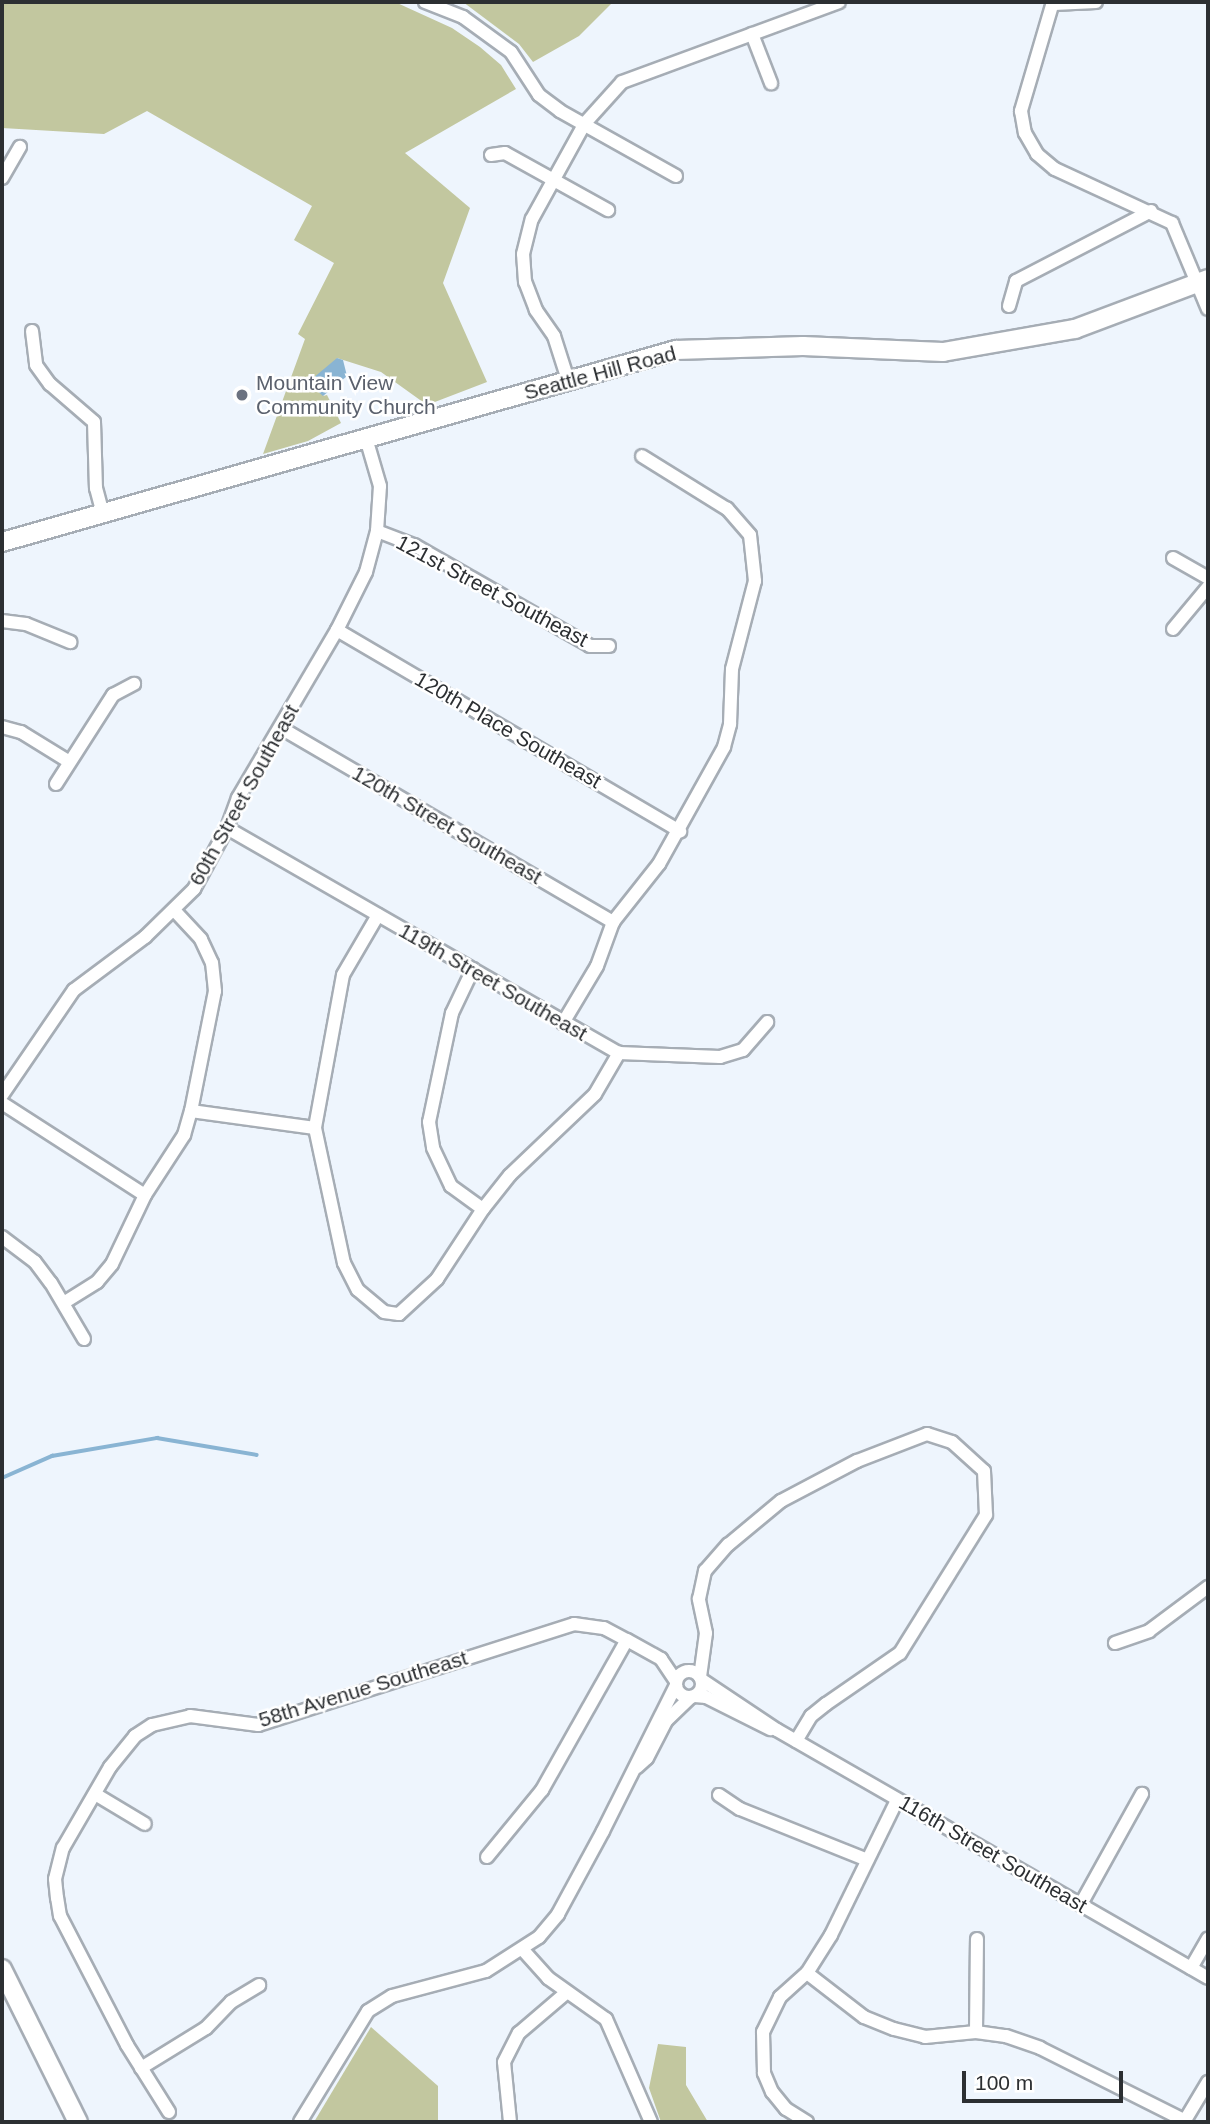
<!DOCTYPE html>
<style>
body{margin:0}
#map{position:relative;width:1210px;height:2124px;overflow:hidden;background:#eef5fd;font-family:Helvetica,sans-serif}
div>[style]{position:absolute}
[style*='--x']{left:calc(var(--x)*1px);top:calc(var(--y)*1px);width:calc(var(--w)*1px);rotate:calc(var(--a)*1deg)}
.green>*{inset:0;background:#c2c79f}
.water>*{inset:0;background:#89b4d3}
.stream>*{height:3.5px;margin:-1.75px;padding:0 1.75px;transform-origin:1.75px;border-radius:1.75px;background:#89b4d3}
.roads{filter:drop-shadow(2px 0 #a6adb5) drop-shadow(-2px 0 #a6adb5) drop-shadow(0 2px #a6adb5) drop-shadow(0 -2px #a6adb5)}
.minor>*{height:12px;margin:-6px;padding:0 6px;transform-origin:6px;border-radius:6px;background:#fff}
.minor>.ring{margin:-6px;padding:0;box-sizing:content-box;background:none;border:12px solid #fff;border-radius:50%}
.secondary>*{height:18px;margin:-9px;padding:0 9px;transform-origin:9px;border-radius:9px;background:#fff}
.dots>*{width:19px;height:19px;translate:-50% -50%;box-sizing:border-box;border:4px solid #fff;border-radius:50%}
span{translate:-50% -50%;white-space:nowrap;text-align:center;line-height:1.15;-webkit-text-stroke:5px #fff;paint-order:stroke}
.street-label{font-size:21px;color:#2c2f32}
.worship-label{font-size:21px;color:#5b616d}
.left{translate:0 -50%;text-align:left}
.frame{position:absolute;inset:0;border:4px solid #2c2f32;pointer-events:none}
.scale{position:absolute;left:962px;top:2071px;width:161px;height:32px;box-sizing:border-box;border:4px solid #2c2f32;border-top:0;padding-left:9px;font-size:21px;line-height:24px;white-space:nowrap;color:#2c2f32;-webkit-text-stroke:5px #fff;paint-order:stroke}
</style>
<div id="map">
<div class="green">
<div style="clip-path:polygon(2px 2px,395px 2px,452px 28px,480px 47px,501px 65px,516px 89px,405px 153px,470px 208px,443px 283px,487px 382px,427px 405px,381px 372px,337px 358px,323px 396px,327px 395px,341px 423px,308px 441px,263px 454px,305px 339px,298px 334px,334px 263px,294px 240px,312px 206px,147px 111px,104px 134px,2px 128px)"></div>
<div style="clip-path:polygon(463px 2px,613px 2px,579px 36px,533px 62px,519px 44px)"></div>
<div style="clip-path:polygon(371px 2027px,438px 2086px,438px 2122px,314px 2122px)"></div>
<div style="clip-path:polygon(658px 2044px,686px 2047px,686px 2085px,708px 2122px,661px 2122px,649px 2088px)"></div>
</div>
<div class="water">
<div style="clip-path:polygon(337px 358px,343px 360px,347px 376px,323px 396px,313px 387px,312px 379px)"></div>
</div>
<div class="stream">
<div style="--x:2;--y:1478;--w:55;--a:-23.7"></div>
<div style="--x:52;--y:1456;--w:107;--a:-9.7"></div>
<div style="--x:157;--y:1438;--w:101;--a:9.6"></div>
</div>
<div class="roads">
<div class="minor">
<div style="--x:425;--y:2;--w:41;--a:21.5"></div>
<div style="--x:463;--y:17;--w:59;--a:36.1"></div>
<div style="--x:511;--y:52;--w:51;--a:56.9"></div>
<div style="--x:539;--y:95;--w:26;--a:37"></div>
<div style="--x:560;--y:111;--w:133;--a:29.3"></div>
<div style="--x:1053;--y:2;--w:114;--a:106.4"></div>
<div style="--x:1021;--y:111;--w:22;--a:80"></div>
<div style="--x:1025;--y:133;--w:24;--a:60"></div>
<div style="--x:1037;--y:154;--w:23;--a:40"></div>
<div style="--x:1055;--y:169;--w:129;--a:24.8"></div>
<div style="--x:1172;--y:223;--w:93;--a:67.3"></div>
<div style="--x:1054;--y:4;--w:42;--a:-2.7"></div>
<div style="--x:752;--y:34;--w:53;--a:68.8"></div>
<div style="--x:491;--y:155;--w:14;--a:-8"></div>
<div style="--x:505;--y:153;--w:118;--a:29"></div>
<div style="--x:2;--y:178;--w:36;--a:-60"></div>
<div style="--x:1009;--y:306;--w:26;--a:-74"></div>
<div style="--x:1016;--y:281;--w:152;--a:-27.4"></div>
<div style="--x:32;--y:331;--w:34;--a:83"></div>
<div style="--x:36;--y:365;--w:24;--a:54"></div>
<div style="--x:50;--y:384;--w:58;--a:40.8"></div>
<div style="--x:94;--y:422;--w:66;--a:88.3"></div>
<div style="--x:96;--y:488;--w:27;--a:75"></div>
<div style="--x:568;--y:380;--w:46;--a:-107.7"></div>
<div style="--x:554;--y:336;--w:32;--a:-125"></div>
<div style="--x:536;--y:310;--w:30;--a:-111"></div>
<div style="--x:525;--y:282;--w:28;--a:-94"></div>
<div style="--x:523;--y:254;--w:36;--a:-76"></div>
<div style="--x:532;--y:219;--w:110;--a:-61.1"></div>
<div style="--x:585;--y:123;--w:55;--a:-47.9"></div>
<div style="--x:622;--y:82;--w:231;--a:-20.2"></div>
<div style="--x:377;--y:531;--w:40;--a:21"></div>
<div style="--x:414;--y:545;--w:203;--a:29.8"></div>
<div style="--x:590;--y:646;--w:19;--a:0"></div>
<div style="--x:1173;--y:558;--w:40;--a:29.7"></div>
<div style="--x:2;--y:621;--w:24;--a:7"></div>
<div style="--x:26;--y:624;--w:48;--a:22.2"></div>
<div style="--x:1173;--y:629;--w:55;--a:-50.2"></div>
<div style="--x:337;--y:630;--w:398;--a:30.4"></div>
<div style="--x:2;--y:727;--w:20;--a:15"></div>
<div style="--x:21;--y:732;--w:55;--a:31.7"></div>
<div style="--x:281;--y:728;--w:385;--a:30.3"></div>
<div style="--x:56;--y:784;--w:106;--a:-57.4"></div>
<div style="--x:113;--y:695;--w:24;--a:-28"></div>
<div style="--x:227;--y:828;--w:452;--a:29.9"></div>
<div style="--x:619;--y:1053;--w:101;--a:2.3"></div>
<div style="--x:720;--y:1057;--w:24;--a:-17"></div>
<div style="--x:743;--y:1050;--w:37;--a:-49"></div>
<div style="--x:378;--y:915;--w:69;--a:120.3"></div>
<div style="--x:343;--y:975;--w:156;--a:100.4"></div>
<div style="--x:315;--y:1128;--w:138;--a:77.9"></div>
<div style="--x:344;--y:1263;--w:30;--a:63"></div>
<div style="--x:358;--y:1290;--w:34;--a:40"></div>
<div style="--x:384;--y:1312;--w:15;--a:8"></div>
<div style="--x:399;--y:1314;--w:52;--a:-42.6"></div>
<div style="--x:437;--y:1279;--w:84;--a:-56.7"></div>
<div style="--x:483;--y:1209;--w:43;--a:-51.5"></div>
<div style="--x:510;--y:1175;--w:117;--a:-43.6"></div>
<div style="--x:595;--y:1094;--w:48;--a:-59.7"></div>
<div style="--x:473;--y:969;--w:49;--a:115.5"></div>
<div style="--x:452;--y:1013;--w:111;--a:101.9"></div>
<div style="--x:429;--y:1122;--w:26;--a:81"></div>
<div style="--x:433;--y:1148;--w:42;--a:64.7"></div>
<div style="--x:451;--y:1186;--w:39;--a:36"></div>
<div style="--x:563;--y:1023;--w:66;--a:-59.2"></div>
<div style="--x:597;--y:966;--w:47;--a:-70"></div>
<div style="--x:613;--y:922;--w:74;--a:-51.6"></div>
<div style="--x:659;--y:864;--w:134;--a:-60.9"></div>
<div style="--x:724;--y:747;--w:24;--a:-75"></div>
<div style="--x:730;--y:724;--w:55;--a:-87.9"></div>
<div style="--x:732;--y:669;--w:91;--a:-75.4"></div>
<div style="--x:755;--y:581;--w:46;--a:-96.2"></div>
<div style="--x:750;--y:535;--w:35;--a:-131"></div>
<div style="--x:727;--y:509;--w:100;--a:-148.1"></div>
<div style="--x:2;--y:1095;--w:127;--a:-55.6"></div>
<div style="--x:74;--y:990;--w:89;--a:-36.7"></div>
<div style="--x:145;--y:937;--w:69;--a:-44.4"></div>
<div style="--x:194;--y:889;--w:69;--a:-61.6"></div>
<div style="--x:227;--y:828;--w:32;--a:-70"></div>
<div style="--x:238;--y:798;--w:195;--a:-59.5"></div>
<div style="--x:337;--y:630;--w:65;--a:-63.4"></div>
<div style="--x:366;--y:572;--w:42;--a:-75"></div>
<div style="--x:377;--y:531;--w:45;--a:-86.2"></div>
<div style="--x:380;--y:486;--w:50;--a:-106.3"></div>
<div style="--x:2;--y:1103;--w:170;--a:32.8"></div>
<div style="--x:191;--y:1111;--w:125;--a:7.8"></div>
<div style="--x:2;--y:1237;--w:41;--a:37.1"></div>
<div style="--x:35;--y:1262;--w:26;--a:53"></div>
<div style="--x:51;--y:1283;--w:65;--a:59.5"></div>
<div style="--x:65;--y:1302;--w:38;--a:-32"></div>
<div style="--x:97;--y:1282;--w:23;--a:-50"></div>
<div style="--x:112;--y:1264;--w:76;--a:-64.4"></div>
<div style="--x:145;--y:1195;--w:72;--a:-57"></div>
<div style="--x:184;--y:1135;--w:25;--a:-74"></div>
<div style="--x:191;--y:1111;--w:122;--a:-78.7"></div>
<div style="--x:215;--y:991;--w:28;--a:-96"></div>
<div style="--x:212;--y:963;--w:26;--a:-115"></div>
<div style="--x:201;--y:939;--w:40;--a:-133"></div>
<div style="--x:1115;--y:1643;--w:36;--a:-19"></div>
<div style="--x:1149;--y:1631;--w:74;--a:-36.7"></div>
<div class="ring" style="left:676px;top:1671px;width:14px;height:14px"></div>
<div style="--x:700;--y:1677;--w:44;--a:-82.2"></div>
<div style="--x:706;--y:1633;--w:35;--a:-102"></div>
<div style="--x:699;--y:1599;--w:29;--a:-78"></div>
<div style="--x:705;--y:1571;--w:35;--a:-49"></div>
<div style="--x:728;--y:1545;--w:69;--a:-39.7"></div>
<div style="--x:781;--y:1501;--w:86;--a:-27.8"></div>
<div style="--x:857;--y:1461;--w:75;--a:-21.1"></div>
<div style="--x:927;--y:1434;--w:26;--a:18"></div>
<div style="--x:952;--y:1442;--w:43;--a:42.2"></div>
<div style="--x:984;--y:1471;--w:44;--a:87.4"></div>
<div style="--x:986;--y:1515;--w:163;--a:121.9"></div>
<div style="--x:900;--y:1653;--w:90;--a:145.4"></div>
<div style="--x:826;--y:1704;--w:19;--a:141"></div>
<div style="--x:811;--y:1716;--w:29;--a:121"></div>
<div style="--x:702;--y:1680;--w:90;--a:33.7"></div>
<div style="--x:777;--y:1730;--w:497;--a:29.9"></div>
<div style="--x:695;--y:1696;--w:11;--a:5"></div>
<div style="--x:706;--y:1697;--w:72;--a:26.6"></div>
<div style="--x:637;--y:1767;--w:13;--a:-42"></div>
<div style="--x:647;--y:1758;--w:42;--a:-62.8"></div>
<div style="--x:666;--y:1721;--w:35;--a:-44"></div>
<div style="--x:95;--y:1794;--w:58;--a:31"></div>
<div style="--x:719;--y:1795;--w:25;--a:34"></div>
<div style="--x:740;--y:1809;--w:135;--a:21.8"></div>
<div style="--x:487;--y:1857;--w:87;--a:-50.6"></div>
<div style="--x:542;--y:1790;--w:172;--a:-60.5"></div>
<div style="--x:1081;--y:1904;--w:126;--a:-61"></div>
<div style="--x:523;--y:1950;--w:38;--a:48"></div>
<div style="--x:548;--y:1978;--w:71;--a:35.3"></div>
<div style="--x:606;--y:2019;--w:112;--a:66.4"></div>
<div style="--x:1191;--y:1968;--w:34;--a:-60"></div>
<div style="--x:807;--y:1973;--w:72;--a:37.7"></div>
<div style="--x:864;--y:2017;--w:32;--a:22"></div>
<div style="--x:894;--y:2029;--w:32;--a:14"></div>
<div style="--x:925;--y:2037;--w:51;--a:-5.6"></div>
<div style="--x:976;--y:2032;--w:30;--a:8"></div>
<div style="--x:1006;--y:2036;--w:36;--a:19"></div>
<div style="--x:1040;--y:2048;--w:161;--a:26.6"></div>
<div style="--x:976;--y:2032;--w:93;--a:-89.4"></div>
<div style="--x:141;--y:2068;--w:76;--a:-31.6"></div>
<div style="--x:206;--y:2028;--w:36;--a:-46"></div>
<div style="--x:231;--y:2002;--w:33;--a:-31"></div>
<div style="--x:169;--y:2112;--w:79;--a:-122.1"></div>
<div style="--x:127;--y:2045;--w:145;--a:-117.4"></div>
<div style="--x:60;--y:1916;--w:18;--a:-99"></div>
<div style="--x:57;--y:1898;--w:19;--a:-96"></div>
<div style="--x:55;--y:1879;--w:32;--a:-76"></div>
<div style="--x:63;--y:1848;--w:94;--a:-59.9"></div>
<div style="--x:110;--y:1767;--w:40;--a:-51"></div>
<div style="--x:135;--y:1736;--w:20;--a:-33"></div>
<div style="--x:152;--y:1725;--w:39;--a:-13"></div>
<div style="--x:190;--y:1716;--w:69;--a:7.5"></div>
<div style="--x:258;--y:1725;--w:332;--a:-17.7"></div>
<div style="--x:574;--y:1624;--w:30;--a:8"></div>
<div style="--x:604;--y:1628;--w:26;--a:28"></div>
<div style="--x:627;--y:1640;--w:39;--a:29"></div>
<div style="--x:661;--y:1659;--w:27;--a:56"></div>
<div style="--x:300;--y:2122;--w:130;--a:-58.5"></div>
<div style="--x:368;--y:2011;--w:28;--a:-32"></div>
<div style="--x:392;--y:1996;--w:97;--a:-14.9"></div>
<div style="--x:486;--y:1971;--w:63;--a:-32.7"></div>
<div style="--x:539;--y:1937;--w:30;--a:-50"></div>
<div style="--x:558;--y:1914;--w:94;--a:-61.5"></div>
<div style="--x:603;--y:1831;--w:163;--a:-63.4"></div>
<div style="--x:510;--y:2122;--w:60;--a:-95.7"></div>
<div style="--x:504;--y:2062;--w:33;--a:-63"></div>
<div style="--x:519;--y:2033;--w:63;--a:-40.5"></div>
<div style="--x:807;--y:2122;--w:25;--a:-148"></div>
<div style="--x:786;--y:2109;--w:22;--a:-129"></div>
<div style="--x:772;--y:2092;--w:21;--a:-113"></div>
<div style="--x:764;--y:2073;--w:41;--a:-91.4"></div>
<div style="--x:763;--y:2032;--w:39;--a:-64"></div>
<div style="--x:780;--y:1997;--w:36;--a:-42"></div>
<div style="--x:807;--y:1973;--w:45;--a:-57.7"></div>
<div style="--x:831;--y:1935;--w:150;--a:-63.9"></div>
<div style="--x:1184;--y:2122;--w:47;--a:-59"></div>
</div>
<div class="secondary">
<div style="--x:2;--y:542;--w:701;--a:-15.9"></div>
<div style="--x:676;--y:350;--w:127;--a:-1.8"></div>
<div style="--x:803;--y:346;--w:140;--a:2.5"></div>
<div style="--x:943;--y:352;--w:134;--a:-9.9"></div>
<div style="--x:1075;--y:329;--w:142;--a:-20.6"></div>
<div style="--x:2;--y:1969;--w:171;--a:63.6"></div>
</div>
</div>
<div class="dots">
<div style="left:242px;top:395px;background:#6b7280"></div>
</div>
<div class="street-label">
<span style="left:600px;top:373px;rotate:-15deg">Seattle Hill Road</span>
<span style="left:492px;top:591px;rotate:28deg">121st Street Southeast</span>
<span style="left:508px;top:730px;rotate:30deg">120th Place Southeast</span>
<span style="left:244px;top:795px;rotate:-61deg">60th Street Southeast</span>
<span style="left:447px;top:825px;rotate:30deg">120th Street Southeast</span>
<span style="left:493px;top:982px;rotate:30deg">119th Street Southeast</span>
<span style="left:363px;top:1689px;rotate:-17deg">58th Avenue Southeast</span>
<span style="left:993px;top:1854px;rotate:30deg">116th Street Southeast</span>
</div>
<div class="worship-label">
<span class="left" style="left:256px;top:395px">Mountain View<br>Community Church</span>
</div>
<div class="frame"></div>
<div class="scale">100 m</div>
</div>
